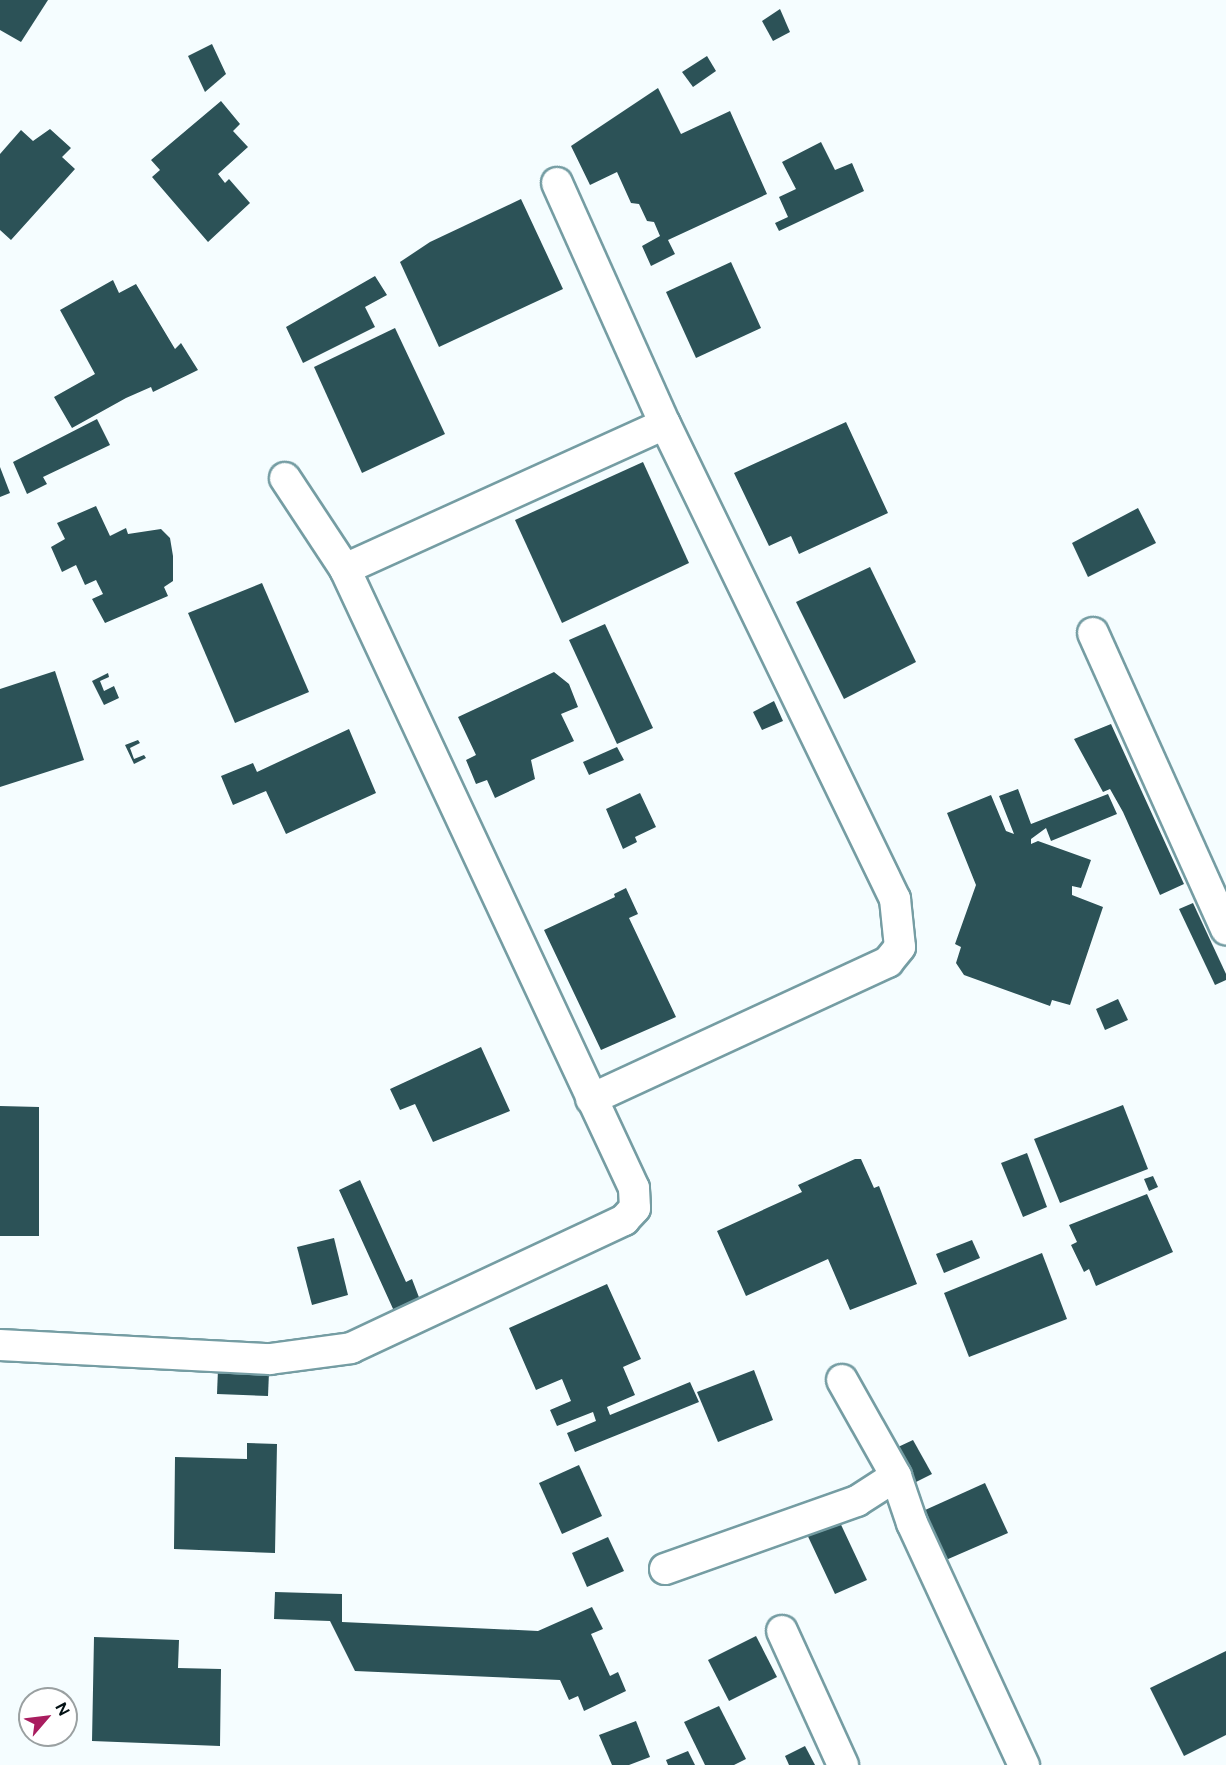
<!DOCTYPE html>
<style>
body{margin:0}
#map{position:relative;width:1226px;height:1765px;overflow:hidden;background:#f5fdff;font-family:Figtree,sans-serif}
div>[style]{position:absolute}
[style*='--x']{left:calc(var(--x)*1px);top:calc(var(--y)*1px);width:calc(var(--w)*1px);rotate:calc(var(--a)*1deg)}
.building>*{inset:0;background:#2c5257}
.roads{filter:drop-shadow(2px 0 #759da3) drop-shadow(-2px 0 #759da3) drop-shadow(0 2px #759da3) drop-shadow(0 -2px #759da3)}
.minor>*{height:30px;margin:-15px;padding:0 15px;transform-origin:15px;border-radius:15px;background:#fff}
span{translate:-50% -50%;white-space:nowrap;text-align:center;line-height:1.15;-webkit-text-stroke:6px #fff;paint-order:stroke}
.north{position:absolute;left:18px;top:1687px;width:60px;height:60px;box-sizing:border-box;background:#fff;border:2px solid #9aa0a1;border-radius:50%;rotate:62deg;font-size:16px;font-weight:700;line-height:24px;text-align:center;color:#031114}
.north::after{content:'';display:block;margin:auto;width:21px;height:27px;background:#a91d5f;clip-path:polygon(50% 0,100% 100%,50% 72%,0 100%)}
</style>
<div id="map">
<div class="building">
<div style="clip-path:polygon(0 0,48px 0,21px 42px,0 30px)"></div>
<div style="clip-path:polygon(780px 9px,790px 32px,773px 41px,762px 21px)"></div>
<div style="clip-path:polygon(212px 44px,226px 74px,205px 92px,188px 56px)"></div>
<div style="clip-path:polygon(707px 56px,716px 71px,693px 87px,682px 72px)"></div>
<div style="clip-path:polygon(658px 88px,681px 134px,730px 111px,767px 194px,668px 240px,675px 254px,651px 266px,642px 246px,660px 236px,654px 222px,647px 221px,639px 204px,631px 203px,617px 172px,590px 185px,571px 146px)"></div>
<div style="clip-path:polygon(221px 101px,240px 124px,233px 131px,248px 147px,218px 174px,225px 183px,229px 179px,250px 203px,208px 242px,152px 177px,160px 170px,151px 160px)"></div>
<div style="clip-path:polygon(50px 129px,71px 148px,62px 157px,75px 169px,11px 240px,0 230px,0 154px,21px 130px,33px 141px)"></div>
<div style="clip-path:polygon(821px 142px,835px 170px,852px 163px,864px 191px,779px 231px,775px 223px,788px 217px,779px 197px,796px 189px,782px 162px)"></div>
<div style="clip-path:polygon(521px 199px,563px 289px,439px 347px,400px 262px,430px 242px)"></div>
<div style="clip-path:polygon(731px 262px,761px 328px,696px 358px,666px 292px)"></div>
<div style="clip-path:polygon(375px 276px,387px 295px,365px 307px,375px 327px,303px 363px,286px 327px)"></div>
<div style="clip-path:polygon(113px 280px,119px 293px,136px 284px,175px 349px,181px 343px,198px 370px,153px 392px,151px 387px,126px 398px,72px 428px,54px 397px,95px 374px,60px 310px)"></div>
<div style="clip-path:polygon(395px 328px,445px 434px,362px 473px,314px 367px)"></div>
<div style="clip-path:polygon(97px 419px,110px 445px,43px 477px,47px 484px,27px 494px,13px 462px)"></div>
<div style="clip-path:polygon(846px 422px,888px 513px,799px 554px,791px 536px,769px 546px,734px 473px)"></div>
<div style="clip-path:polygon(643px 462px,689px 563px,562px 623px,515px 520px)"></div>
<div style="clip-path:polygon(0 467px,10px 493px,0 497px)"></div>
<div style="clip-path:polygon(96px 506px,110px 536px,126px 528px,128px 534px,161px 529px,170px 538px,173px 556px,173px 581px,164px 587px,168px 596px,105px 623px,92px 599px,103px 594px,96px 580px,85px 585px,76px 565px,62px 572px,51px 547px,65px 539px,57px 523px)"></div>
<div style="clip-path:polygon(1138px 508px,1156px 543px,1088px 577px,1072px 543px)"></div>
<div style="clip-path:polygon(870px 567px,916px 662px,844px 699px,796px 602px)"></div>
<div style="clip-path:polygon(262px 583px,309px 692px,235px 723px,188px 613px)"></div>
<div style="clip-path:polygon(605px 624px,653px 728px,617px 744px,569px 640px)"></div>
<div style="clip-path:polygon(55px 671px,84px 760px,0 787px,0 689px)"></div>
<div style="clip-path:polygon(554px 672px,569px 684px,578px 707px,561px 714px,574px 741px,531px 760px,535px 779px,495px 798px,487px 780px,476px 784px,466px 760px,476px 755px,458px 717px)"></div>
<div style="clip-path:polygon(108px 673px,109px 677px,100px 681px,104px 691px,114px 686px,119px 698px,104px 705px,92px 681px)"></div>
<div style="clip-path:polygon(774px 701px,783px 721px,762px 730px,753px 712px)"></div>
<div style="clip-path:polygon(1111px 724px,1184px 884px,1160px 895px,1123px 812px,1110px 789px,1103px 792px,1074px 739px)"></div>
<div style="clip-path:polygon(349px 729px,376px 793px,286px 834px,266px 791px,233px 805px,221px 776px,253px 763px,257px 772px)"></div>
<div style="clip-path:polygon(138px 740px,140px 743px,130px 748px,134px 759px,144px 755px,146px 758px,134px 764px,125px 745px)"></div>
<div style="clip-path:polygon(617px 747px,624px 760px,589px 775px,583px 762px)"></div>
<div style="clip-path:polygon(1018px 789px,1031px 824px,1108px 794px,1117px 814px,1051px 841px,1046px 828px,1031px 839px,1031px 844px,1038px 841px,1091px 860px,1081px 888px,1072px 886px,1072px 895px,1103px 907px,1070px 1005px,1052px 1000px,1050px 1006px,964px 975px,956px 963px,961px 947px,955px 944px,976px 885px,947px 813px,991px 795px,1006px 831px,1014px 834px,999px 796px)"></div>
<div style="clip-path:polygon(640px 793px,656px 827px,635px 837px,637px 842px,623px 849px,606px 809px)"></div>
<div style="clip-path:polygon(626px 888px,638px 914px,629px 918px,676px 1017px,601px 1050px,544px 930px,615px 897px,614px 894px)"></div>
<div style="clip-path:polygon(1193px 903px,1226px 974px,1226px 980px,1215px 985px,1179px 909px)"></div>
<div style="clip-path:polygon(1118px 999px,1128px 1020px,1105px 1030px,1096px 1009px)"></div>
<div style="clip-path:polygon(481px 1047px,510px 1111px,433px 1142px,415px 1104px,400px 1110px,390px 1089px)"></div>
<div style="clip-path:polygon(1123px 1105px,1148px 1169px,1060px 1203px,1034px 1139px)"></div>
<div style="clip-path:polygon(0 1106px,39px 1107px,39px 1236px,0 1236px)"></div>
<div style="clip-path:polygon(1027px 1153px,1047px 1207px,1023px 1217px,1001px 1163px)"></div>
<div style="clip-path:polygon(855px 1159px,861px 1159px,874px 1188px,879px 1186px,917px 1284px,850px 1310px,828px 1259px,746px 1296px,717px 1231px,802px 1192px,798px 1185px)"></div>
<div style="clip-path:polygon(1153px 1176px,1158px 1187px,1149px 1191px,1144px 1179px)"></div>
<div style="clip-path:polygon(360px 1180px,406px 1282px,412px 1279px,420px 1300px,394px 1311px,339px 1190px)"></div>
<div style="clip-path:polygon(1147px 1194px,1173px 1252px,1096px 1286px,1089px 1269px,1084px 1272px,1071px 1245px,1077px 1242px,1069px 1225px)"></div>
<div style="clip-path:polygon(334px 1238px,348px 1295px,312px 1305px,297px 1247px)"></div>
<div style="clip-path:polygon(972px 1240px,980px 1258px,944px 1273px,936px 1254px)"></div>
<div style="clip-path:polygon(1042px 1253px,1067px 1319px,969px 1357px,944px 1293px)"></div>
<div style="clip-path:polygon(607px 1284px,641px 1359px,623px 1367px,635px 1395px,607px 1407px,610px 1415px,690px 1382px,699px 1402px,575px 1452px,567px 1433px,596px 1421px,593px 1412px,557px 1426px,550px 1410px,571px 1401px,562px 1379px,536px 1390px,509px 1328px)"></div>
<div style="clip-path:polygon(218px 1369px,269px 1372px,268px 1396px,217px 1394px)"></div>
<div style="clip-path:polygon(754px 1370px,773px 1420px,718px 1442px,697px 1392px)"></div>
<div style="clip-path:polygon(913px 1440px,932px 1474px,898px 1491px,883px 1454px)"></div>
<div style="clip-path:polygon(247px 1443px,277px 1444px,275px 1553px,174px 1549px,175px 1457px,247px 1459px)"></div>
<div style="clip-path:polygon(579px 1465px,602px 1516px,562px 1534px,539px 1483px)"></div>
<div style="clip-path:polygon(985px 1483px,1008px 1533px,939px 1563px,914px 1515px)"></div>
<div style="clip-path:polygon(836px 1514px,867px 1580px,835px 1594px,804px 1528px)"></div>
<div style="clip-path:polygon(608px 1537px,624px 1571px,587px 1587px,572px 1553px)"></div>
<div style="clip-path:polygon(275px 1592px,342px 1594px,342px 1622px,538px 1631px,592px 1607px,603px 1629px,591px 1634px,610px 1676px,618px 1672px,626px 1691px,584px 1711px,578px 1696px,569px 1700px,560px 1680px,355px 1671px,330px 1621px,274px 1619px)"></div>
<div style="clip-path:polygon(756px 1636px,777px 1677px,729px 1701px,708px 1660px)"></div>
<div style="clip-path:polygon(94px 1637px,179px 1640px,178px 1668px,221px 1669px,220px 1746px,92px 1741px)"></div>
<div style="clip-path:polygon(1226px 1651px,1226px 1735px,1184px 1756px,1150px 1688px)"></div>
<div style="clip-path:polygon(719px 1706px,746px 1759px,734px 1765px,705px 1765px,684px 1722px)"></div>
<div style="clip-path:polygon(636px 1721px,650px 1757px,629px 1765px,612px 1765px,599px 1735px)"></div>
<div style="clip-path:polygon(805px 1746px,815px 1765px,789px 1765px,785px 1756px)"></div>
<div style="clip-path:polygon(688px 1751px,695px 1765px,668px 1765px,666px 1760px)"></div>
</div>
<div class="roads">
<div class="minor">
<div style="--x:557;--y:183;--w:264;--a:65.9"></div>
<div style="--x:665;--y:424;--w:528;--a:64.16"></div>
<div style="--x:895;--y:899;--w:48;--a:84.1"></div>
<div style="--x:900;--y:947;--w:19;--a:129"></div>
<div style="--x:888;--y:962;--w:327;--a:155.2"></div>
<div style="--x:345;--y:569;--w:351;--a:-24.4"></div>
<div style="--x:1093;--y:633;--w:325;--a:65.8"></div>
<div style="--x:0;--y:1345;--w:270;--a:3"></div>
<div style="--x:270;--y:1359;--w:82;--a:-7.7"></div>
<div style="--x:351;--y:1348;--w:302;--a:-25.1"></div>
<div style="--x:624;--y:1220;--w:16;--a:-47"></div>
<div style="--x:635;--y:1208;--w:20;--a:-93"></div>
<div style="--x:634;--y:1188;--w:683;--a:-115.03"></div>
<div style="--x:345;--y:569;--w:109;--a:-123.4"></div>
<div style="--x:842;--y:1380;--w:110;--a:60.6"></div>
<div style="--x:665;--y:1569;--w:204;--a:-19.5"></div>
<div style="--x:857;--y:1501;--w:46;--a:-32.7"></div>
<div style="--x:896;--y:1476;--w:50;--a:71.2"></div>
<div style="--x:912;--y:1523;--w:267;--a:65.2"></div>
<div style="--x:782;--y:1631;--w:147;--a:65.5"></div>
</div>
</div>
<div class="north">N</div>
</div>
